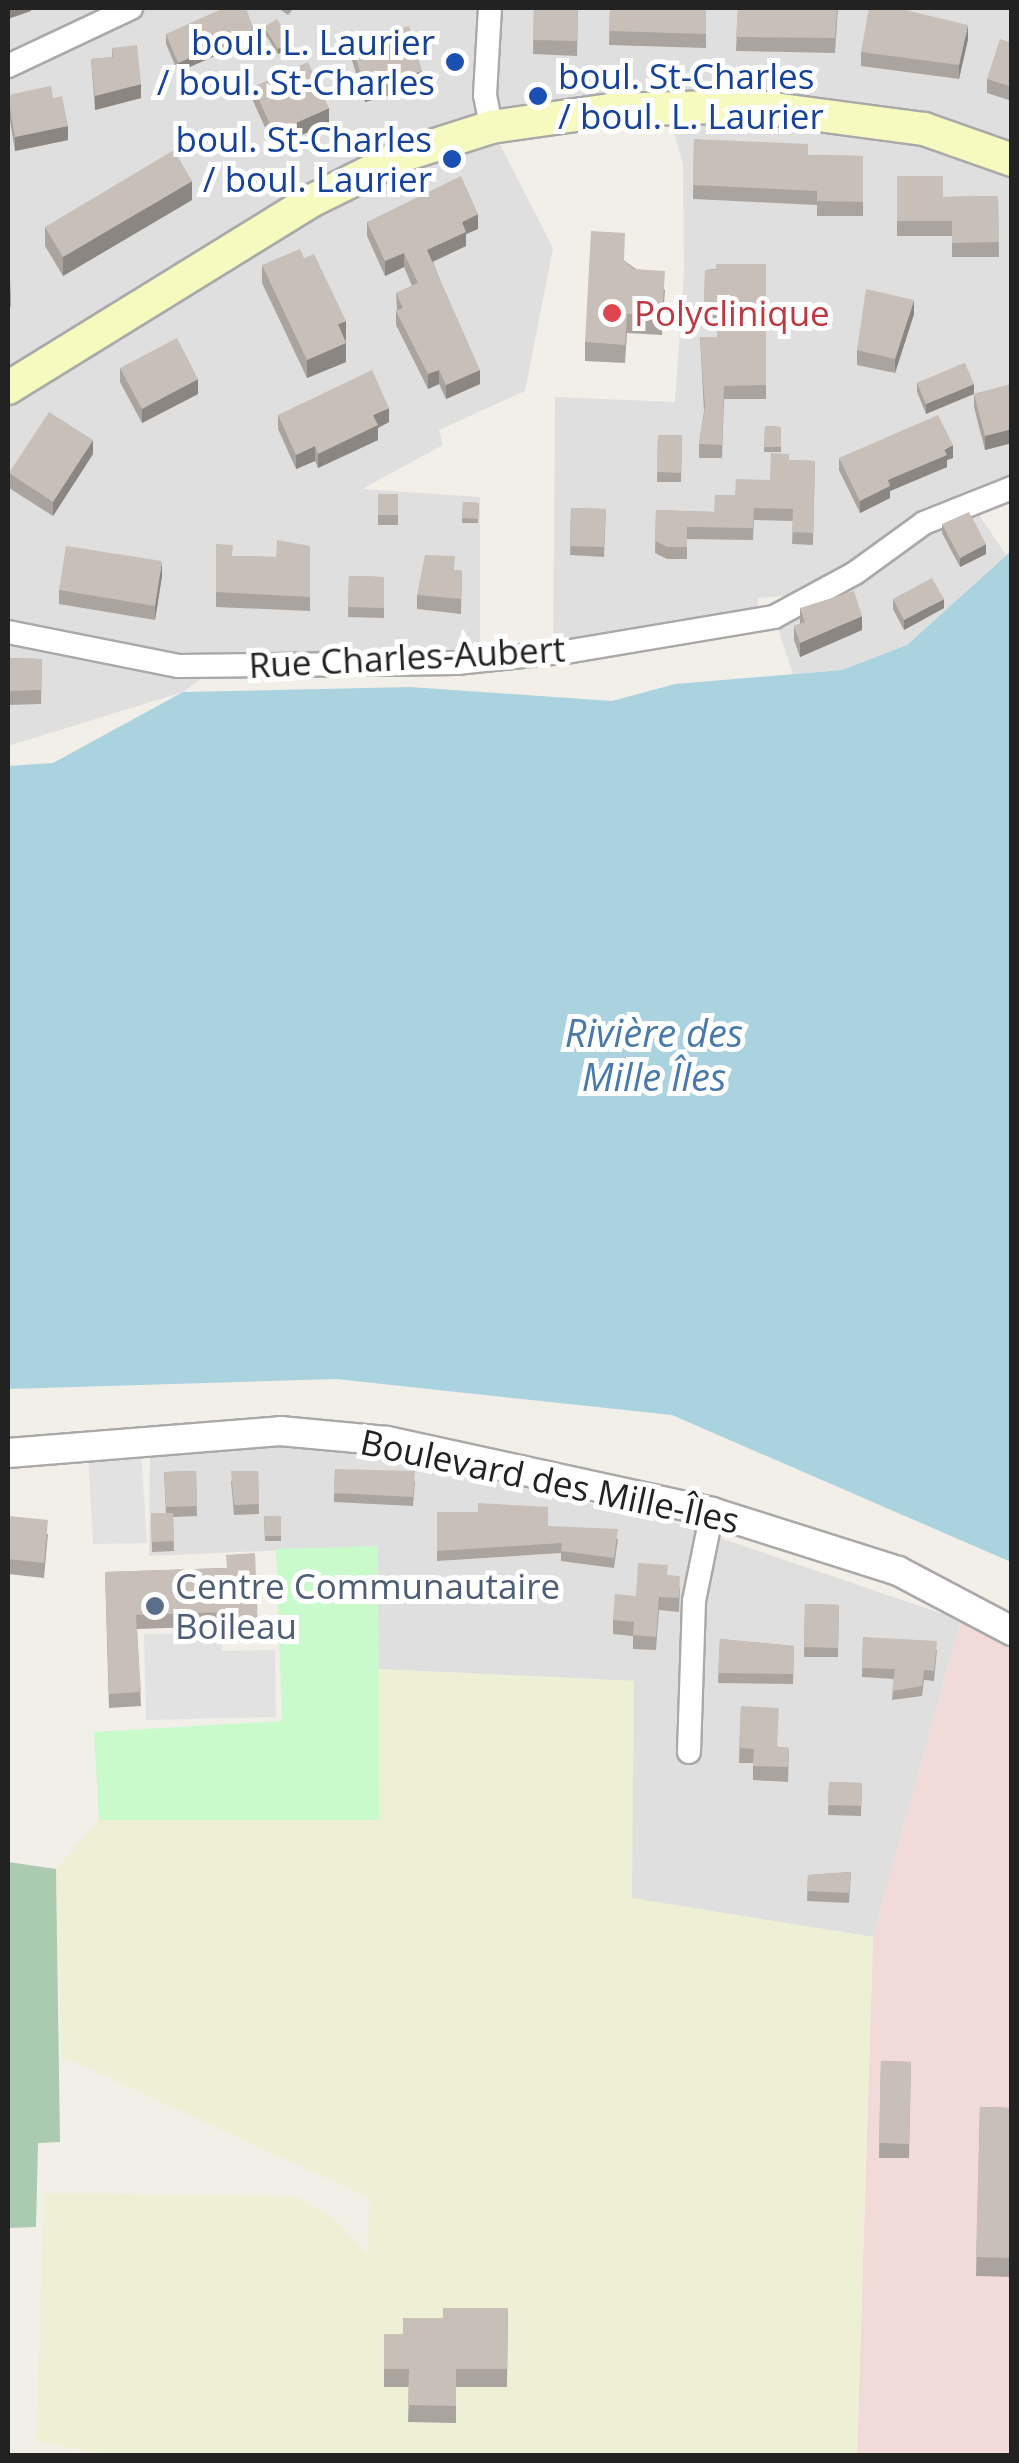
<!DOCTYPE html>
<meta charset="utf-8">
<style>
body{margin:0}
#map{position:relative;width:1019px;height:2463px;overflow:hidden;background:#f2efe9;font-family:"Open Sans",sans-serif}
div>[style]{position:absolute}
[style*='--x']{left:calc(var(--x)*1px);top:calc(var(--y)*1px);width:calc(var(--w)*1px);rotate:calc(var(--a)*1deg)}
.residential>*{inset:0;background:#e0dfdf}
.commercial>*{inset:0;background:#f2dad9}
.farmland>*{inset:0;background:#eef0d5}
.cemetery>*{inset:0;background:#aacbaf}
.park>*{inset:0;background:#c8facc}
.parking>*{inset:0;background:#e2e2e2}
.water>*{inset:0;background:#aad3df}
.roads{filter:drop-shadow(2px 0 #a9a9a9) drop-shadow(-2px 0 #a9a9a9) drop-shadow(0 2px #a9a9a9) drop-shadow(0 -2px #a9a9a9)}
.minor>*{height:22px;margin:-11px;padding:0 11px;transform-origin:11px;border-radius:11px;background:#fff}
.tertiary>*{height:28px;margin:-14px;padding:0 14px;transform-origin:14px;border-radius:14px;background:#fff}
.secondary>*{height:32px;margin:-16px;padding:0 16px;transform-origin:16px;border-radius:16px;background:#f7fabf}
.wall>*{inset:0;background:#aba49e}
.shaded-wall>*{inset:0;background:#8b8681}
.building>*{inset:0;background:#c7bfb8}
.dots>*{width:28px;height:28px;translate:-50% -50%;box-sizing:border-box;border:5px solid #fff;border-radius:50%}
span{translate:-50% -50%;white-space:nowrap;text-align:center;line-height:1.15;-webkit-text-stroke:10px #fff;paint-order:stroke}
.transit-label{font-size:35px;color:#164399}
.right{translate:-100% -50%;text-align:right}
.left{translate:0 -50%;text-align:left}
.health-label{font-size:35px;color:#be3a42}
.street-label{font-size:35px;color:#222}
.service-label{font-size:35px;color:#4e5e75}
.water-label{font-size:38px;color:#4a7aab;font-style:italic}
.frame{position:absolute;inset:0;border:10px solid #222;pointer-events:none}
</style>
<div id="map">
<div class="residential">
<div style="clip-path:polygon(8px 8px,1011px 8px,1011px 488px,972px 504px,1006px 555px,907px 645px,842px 670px,793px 674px,774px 617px,813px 594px,758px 598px,757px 615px,553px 653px,555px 397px,675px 402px,684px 271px,683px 164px,673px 129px,820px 101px,660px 89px,543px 102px,491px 127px,553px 248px,525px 391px,439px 430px,443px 445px,362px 489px,480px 497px,480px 661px,219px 666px,183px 692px,8px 746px)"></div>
<div style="clip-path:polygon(285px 1445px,386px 1457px,676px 1523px,961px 1620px,873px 1937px,631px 1899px,634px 1681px,378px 1669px,378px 1546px,149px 1556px,150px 1450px)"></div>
</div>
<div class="commercial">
<div style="clip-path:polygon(961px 1620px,1011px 1649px,1011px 2455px,857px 2456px,873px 1937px)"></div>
</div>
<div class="farmland">
<div style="clip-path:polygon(378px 1669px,634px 1681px,632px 1898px,873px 1937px,857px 2455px,114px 2456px,36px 2441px,44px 2193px,295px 2196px,329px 2214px,368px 2254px,369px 2198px,61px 2056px,56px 1869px,99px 1820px,378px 1820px)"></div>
</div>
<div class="cemetery">
<div style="clip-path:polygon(8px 1862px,56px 1869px,60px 2142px,38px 2143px,36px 2227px,8px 2228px)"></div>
</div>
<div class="park">
<div style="clip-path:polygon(378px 1546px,379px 1820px,99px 1820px,94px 1732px,282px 1721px,276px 1549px)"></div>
</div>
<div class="parking">
<div style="clip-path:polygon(141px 1450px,147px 1543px,93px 1544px,88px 1453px)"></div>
<div style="clip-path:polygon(221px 1632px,222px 1651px,275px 1650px,276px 1717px,146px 1720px,144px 1634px)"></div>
</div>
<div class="water">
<div style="clip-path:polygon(1011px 551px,1011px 1562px,672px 1415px,336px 1379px,8px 1389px,8px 766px,53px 763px,183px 692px,410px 687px,612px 701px,675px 684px,842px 670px,907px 645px)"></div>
</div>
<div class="roads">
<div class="minor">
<div style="--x:490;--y:8;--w:87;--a:93.3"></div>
<div style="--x:485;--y:95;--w:33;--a:79"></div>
<div style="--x:8;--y:66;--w:136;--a:-25.2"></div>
<div style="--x:8;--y:632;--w:173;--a:11.3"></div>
<div style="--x:178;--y:666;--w:279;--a:-0.6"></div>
<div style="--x:457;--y:663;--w:115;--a:-6"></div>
<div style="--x:571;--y:651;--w:206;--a:-9.5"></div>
<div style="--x:774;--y:617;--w:92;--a:-28.5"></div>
<div style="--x:855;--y:573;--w:85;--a:-35.9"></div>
<div style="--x:924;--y:523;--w:95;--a:-21.7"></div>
<div style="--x:689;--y:1752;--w:151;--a:-88.1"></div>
<div style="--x:694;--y:1601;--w:91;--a:-78.6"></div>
</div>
<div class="tertiary">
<div style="--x:8;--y:1453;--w:273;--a:-4.6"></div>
<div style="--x:280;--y:1431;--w:107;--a:5.3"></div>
<div style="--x:387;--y:1441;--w:333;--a:12.3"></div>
<div style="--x:712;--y:1512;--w:195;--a:17.6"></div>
<div style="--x:898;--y:1571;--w:129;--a:27.8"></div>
</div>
<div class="secondary">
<div style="--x:8;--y:388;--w:356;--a:-31.7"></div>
<div style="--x:311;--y:201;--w:104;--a:-26.3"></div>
<div style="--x:404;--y:155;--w:91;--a:-17.8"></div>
<div style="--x:491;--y:127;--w:120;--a:-8.1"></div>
<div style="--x:610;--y:110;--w:141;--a:-1.6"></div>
<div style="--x:751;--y:106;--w:175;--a:7.6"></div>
<div style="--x:924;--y:129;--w:93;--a:19.4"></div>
</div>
</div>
<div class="wall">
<div style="clip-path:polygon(278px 8px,294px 8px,288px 15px)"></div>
<div style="clip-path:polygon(534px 8px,578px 8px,577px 56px,533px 54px)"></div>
<div style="clip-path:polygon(610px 8px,706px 8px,706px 48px,609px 45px)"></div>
<div style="clip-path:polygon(738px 8px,838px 8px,835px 53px,736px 51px)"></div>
<div style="clip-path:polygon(264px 27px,291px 46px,278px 54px,264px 32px)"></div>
<div style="clip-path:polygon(166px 34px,254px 39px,178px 72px,166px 44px)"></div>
<div style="clip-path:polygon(968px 39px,959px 79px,861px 66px,861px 52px)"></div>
<div style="clip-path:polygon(351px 43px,422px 86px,365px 102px,351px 57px)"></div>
<div style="clip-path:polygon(1012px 43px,1012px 101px,987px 93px,987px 79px)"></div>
<div style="clip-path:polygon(112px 48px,141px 98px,95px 110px,91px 59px,112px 57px)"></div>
<div style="clip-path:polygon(253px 87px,329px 123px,274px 147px,253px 101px)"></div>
<div style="clip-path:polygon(8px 95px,53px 98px,68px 140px,15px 151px,8px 109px)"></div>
<div style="clip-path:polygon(694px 139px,808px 155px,863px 156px,863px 216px,817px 216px,817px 205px,693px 199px)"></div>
<div style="clip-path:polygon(897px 176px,943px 197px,998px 196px,999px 257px,952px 257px,952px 236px,897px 236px)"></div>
<div style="clip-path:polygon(192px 200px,63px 276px,45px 246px,45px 227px)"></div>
<div style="clip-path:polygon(367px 222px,478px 229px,466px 234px,466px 246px,433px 262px,480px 384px,446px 399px,439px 384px,428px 389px,396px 325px,396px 311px,397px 310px,396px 293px,412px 286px,404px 267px,385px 276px,367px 236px)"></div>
<div style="clip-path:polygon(8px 255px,11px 293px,11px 307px,8px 308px)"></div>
<div style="clip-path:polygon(625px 261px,665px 290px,662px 335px,627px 333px,625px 363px,585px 361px,585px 342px)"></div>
<div style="clip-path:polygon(766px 264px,766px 399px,724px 399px,722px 458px,699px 458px,699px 444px,704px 411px,700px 337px,717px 337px,717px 322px,704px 322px,705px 270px)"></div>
<div style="clip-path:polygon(262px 265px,346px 339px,346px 362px,307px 378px,262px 283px)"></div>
<div style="clip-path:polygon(914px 314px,895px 373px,857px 365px,857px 350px)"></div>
<div style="clip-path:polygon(965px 363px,926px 414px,917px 392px,917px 383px)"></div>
<div style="clip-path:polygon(120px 368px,198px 394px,142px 423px,120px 382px)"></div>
<div style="clip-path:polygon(1012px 384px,1012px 443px,985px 450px,974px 407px,974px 394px)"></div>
<div style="clip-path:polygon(278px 415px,389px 422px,378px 428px,378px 440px,318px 468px,315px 461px,296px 469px,278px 429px)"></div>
<div style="clip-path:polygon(765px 426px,781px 427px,781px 452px,764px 452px)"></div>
<div style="clip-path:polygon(658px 435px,682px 435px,681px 482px,657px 482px)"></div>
<div style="clip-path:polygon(93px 454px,53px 516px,9px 488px,9px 473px)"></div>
<div style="clip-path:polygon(839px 458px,953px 458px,947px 460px,947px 467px,890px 491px,890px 498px,860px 513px,839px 470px)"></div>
<div style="clip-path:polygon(789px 460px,815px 461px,813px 545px,792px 544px,793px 521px,754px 520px,753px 540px,687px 539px,687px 559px,667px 559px,655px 553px,656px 510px,714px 512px,735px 495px,770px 480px)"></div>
<div style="clip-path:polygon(378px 494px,398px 494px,398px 525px,378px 525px)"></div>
<div style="clip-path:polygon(463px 502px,479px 503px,478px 523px,462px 523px)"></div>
<div style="clip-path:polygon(571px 508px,606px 509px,604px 557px,570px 555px)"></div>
<div style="clip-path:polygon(942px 524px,986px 554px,960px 567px,942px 533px)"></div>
<div style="clip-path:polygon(216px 544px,232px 556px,276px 557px,310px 546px,310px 611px,216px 607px)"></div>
<div style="clip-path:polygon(455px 570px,462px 571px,461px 614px,417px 609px,417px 595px)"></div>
<div style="clip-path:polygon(162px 576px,155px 620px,59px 604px,59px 590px)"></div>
<div style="clip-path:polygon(349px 576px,384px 577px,384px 618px,348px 617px)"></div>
<div style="clip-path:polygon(893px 599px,944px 608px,904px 630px,893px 609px)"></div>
<div style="clip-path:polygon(800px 608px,862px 630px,800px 657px,794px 640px,794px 626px,800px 624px)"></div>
<div style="clip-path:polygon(8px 658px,42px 659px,41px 704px,8px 705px)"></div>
<div style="clip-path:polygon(335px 1469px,415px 1481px,413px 1506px,334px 1502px)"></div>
<div style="clip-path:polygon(196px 1471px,197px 1516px,173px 1517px,174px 1551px,152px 1552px,151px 1513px,166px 1513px,164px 1472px)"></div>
<div style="clip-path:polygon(258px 1471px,259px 1514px,234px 1515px,231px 1481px)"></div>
<div style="clip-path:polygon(437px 1512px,548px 1526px,618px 1539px,614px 1568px,561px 1561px,561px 1553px,437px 1561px)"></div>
<div style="clip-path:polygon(264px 1516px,281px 1516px,281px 1541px,265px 1541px)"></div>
<div style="clip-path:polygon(8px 1530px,48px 1534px,44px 1578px,8px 1574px)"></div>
<div style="clip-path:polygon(226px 1568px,258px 1627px,258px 1641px,230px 1642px,230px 1626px,137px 1629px,141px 1706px,109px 1708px,105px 1572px)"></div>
<div style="clip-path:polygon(668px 1575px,680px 1589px,679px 1612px,659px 1610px,656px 1650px,633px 1649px,633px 1636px,613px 1634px,613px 1620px,636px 1596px)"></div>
<div style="clip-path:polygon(805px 1604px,839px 1605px,838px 1657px,804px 1657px)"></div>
<div style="clip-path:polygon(863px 1637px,937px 1650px,934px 1681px,924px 1680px,922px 1696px,892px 1700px,894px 1679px,862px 1677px)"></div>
<div style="clip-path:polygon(720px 1639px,794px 1646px,793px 1684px,718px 1683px)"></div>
<div style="clip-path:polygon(741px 1706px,778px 1747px,789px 1748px,788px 1782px,753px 1780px,753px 1763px,739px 1763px)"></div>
<div style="clip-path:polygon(829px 1782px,862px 1783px,861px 1816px,828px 1815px)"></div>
<div style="clip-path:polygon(851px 1872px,849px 1903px,807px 1901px,808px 1875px)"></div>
<div style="clip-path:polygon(881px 2061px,911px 2062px,909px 2158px,879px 2158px)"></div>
<div style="clip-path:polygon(980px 2107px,1012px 2108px,1012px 2277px,976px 2276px)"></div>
<div style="clip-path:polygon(508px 2308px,507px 2387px,456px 2387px,456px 2423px,408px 2422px,409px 2387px,384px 2387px,384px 2334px,403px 2334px,443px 2318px)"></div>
</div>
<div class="shaded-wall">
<div style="clip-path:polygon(12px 8px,31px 8px,31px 11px,8px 19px,8px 9px)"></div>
<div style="clip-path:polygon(968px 25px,968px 39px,959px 79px,959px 65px)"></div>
<div style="clip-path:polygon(254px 30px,254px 39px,178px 72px,178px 63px)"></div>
<div style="clip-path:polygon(291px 41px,291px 46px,278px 54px,278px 49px)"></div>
<div style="clip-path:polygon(422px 71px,422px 86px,365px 102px,365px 88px)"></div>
<div style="clip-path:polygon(141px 84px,141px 98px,95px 110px,95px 96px)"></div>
<div style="clip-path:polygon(329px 108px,329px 123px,274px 147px,274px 133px)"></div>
<div style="clip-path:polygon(68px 126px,68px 140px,15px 151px,15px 137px)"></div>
<div style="clip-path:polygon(192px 181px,192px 200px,63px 276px,63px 257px)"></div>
<div style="clip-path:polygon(478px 214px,478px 229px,466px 234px,466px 246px,427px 264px,427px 250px,462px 222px)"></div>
<div style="clip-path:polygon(404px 253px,404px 267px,385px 276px,385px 261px)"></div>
<div style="clip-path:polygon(914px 300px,914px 314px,895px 373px,895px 359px)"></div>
<div style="clip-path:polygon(346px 321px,346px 339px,338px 343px,338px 324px)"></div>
<div style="clip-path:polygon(346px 343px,346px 362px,307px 378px,307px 360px)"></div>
<div style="clip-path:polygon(439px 370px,439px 384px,428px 389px,428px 374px)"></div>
<div style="clip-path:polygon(480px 370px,480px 384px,446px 399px,446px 385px)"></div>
<div style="clip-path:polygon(198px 379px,198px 394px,142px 423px,142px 409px)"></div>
<div style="clip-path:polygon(974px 384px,974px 394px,926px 414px,926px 404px)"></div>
<div style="clip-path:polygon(389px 408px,389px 422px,378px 428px,378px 440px,318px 468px,318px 454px,373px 415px)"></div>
<div style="clip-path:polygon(1012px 429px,1012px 443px,985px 450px,985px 436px)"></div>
<div style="clip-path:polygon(93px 440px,93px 454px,53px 516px,53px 502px)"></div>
<div style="clip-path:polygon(953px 445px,953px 458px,947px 460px,947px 467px,890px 491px,890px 498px,860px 513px,860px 501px,888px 480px)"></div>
<div style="clip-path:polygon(315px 446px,315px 461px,296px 469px,296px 455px)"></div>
<div style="clip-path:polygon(986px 544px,986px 554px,960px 567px,960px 558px)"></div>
<div style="clip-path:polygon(162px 561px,162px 576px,155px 620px,155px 606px)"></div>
<div style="clip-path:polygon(944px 599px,944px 608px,904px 630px,904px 620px)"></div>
<div style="clip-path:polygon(862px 616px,862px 630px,800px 657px,800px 643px)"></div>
</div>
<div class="building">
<div style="clip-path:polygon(224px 8px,246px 8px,254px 30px,178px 63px,166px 34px)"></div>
<div style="clip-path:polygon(534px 8px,578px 8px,577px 41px,533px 40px)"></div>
<div style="clip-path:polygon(610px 8px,706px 8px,706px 34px,609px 31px)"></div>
<div style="clip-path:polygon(738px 8px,837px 8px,835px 38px,736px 37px)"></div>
<div style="clip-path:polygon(869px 8px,897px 8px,968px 25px,959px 65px,861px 52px)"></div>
<div style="clip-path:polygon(277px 19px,291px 41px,278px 49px,264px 27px)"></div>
<div style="clip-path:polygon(409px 26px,422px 71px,365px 88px,351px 43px)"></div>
<div style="clip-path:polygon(1000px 39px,1012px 43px,1012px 87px,987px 79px)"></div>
<div style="clip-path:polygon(137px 45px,141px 84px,95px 96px,91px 59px,113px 57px,112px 48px)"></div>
<div style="clip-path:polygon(308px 62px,329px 108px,274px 133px,253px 87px)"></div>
<div style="clip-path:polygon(51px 86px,53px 98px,62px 96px,68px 126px,15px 137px,8px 95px)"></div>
<div style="clip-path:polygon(694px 139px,808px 144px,808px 155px,863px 156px,863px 202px,817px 201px,817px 191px,693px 185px)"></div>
<div style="clip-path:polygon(174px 150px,192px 181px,63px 257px,45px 227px)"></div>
<div style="clip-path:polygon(461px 176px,478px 214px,462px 222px,466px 232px,427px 250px,480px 370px,446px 385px,439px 370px,428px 374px,396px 311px,403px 308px,396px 293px,418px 283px,404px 253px,385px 261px,367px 222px)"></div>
<div style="clip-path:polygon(897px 176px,943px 176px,943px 197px,998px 196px,999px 242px,952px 243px,952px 221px,897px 221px)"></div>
<div style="clip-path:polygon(591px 231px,625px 233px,624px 260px,634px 269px,665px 271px,662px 316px,627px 314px,625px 345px,585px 342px)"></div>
<div style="clip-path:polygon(300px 249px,304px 258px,314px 254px,346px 321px,338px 324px,346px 343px,307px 360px,262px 265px)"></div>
<div style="clip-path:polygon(8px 255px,11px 293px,8px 293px)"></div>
<div style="clip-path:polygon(716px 264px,766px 264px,766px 385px,724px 386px,722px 445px,699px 444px,705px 407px,700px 337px,717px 337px,717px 308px,704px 308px,705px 270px,716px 270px)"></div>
<div style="clip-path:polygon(866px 289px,914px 300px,895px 359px,857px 350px)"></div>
<div style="clip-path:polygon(177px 338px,198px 379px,142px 409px,120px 368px)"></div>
<div style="clip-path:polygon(965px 363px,974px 384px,926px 404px,917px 383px)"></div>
<div style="clip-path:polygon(372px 370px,389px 408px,373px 415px,378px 425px,318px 454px,315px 446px,296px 455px,278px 415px)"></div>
<div style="clip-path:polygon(1012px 384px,1012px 429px,985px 436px,974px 394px)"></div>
<div style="clip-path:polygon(49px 412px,93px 440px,53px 502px,9px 473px)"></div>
<div style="clip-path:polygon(938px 415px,953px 445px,944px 449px,947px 455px,888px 480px,890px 486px,860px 501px,839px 458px)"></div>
<div style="clip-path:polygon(765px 426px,781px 427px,781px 447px,764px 447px)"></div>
<div style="clip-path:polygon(658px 435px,682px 435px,681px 473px,657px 472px)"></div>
<div style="clip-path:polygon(771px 453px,789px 454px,789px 460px,815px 461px,813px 533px,792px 532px,793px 509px,754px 508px,753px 528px,687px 527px,687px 547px,667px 547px,655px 541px,656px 510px,714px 512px,715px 495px,735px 495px,736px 479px,770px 480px)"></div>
<div style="clip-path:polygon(378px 494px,398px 494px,398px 515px,378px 515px)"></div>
<div style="clip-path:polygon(463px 502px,479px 503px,478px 519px,462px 518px)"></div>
<div style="clip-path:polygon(571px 508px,606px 509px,604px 547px,570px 546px)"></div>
<div style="clip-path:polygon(969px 512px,986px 544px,960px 558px,942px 524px)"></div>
<div style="clip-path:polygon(277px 540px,310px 546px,310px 597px,216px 592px,216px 544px,233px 545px,232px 556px,276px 557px)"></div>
<div style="clip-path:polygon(66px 546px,162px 561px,155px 606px,59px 590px)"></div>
<div style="clip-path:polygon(425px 555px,455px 556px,454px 570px,462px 571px,461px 599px,417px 595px)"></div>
<div style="clip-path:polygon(349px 576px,384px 577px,384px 608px,348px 607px)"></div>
<div style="clip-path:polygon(932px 578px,944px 599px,904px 620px,893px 599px)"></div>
<div style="clip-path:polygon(854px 591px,862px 616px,800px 643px,794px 626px,805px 622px,800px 608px)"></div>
<div style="clip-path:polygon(8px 658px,42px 659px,41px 690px,8px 691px)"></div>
<div style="clip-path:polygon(335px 1469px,415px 1471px,413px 1497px,334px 1493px)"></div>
<div style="clip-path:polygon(196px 1471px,197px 1506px,166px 1507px,164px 1472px)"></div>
<div style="clip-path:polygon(231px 1471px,258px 1471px,259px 1504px,234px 1505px)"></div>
<div style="clip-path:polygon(478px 1503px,548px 1507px,548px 1526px,618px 1529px,614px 1558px,561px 1551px,562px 1543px,437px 1551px,437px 1512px,478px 1512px)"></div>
<div style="clip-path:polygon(151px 1513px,173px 1513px,174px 1541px,152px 1542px)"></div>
<div style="clip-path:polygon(9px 1516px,48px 1520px,44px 1563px,8px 1559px)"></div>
<div style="clip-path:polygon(264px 1516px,281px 1516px,281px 1536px,265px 1536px)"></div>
<div style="clip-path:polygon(255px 1553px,258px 1627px,230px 1628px,230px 1612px,136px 1615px,141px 1692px,109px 1694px,105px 1572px,227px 1568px,226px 1555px)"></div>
<div style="clip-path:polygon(638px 1563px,668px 1565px,667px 1575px,680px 1576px,679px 1598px,659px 1597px,656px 1637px,633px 1635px,634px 1622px,613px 1620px,615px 1594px,636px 1596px)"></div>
<div style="clip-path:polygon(805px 1604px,839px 1605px,838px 1648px,804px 1647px)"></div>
<div style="clip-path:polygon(863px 1637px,937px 1641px,934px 1671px,924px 1670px,922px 1686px,892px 1691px,895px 1669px,862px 1668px)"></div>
<div style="clip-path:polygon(720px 1639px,794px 1646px,793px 1674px,718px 1673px)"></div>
<div style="clip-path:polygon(741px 1706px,779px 1708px,777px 1747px,789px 1748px,788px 1767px,753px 1766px,754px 1749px,739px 1748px)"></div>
<div style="clip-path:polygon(829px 1782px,862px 1783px,861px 1806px,828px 1805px)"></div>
<div style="clip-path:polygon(851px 1872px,849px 1893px,807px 1891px,808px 1875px)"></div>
<div style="clip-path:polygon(881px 2061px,911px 2062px,909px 2144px,879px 2143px)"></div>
<div style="clip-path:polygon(980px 2107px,1012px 2108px,1012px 2258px,976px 2257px)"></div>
<div style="clip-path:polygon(443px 2308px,508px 2308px,507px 2369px,456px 2369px,456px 2406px,408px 2405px,409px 2369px,384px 2369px,384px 2334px,403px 2334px,403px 2318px,443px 2318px)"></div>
</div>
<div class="dots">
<div style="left:455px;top:62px;background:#1a4fb4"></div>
<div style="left:538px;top:96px;background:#1a4fb4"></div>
<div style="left:452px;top:159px;background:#1a4fb4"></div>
<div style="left:612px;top:313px;background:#e0444e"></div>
<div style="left:155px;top:1606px;background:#5c6f8a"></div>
</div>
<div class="transit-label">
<span class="right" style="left:435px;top:62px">boul. L. Laurier<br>/ boul. St-Charles</span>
<span class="left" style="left:558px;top:96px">boul. St-Charles<br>/ boul. L. Laurier</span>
<span class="right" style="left:432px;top:159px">boul. St-Charles<br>/ boul. Laurier</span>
</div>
<div class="health-label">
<span class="left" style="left:634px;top:313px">Polyclinique</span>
</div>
<div class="street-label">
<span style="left:407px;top:657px;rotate:-3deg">Rue Charles-Aubert</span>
<span style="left:550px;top:1481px;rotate:12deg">Boulevard des Mille-Îles</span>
</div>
<div class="service-label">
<span class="left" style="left:175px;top:1606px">Centre Communautaire<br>Boileau</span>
</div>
<div class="water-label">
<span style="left:654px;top:1055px">Rivière des<br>Mille Îles</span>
</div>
<div class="frame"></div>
</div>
